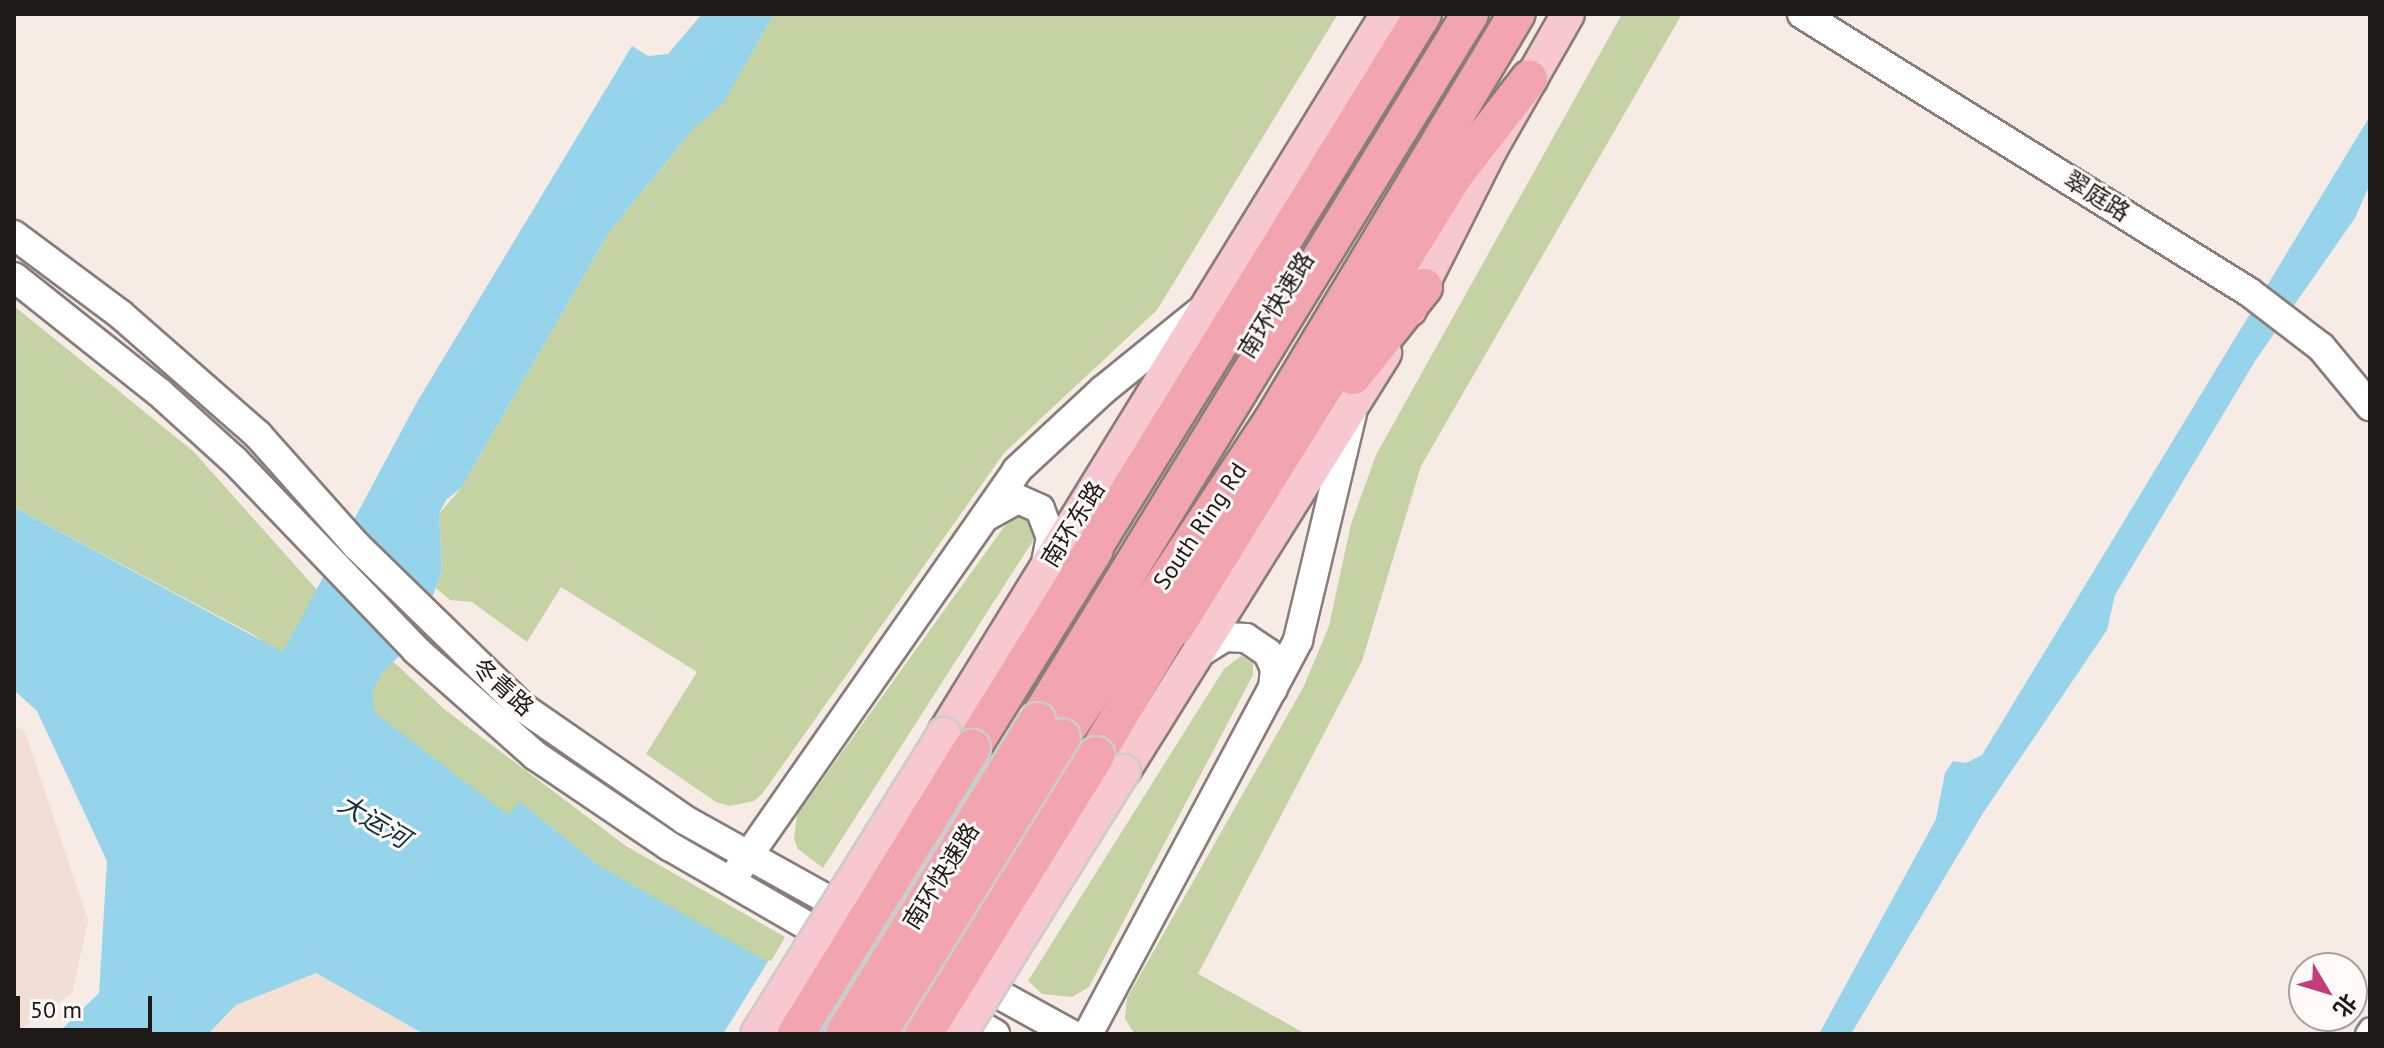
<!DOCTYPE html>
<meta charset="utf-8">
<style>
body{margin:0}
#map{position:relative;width:2384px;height:1048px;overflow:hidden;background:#f7ebe6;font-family:"PT Sans","Noto Sans SC",sans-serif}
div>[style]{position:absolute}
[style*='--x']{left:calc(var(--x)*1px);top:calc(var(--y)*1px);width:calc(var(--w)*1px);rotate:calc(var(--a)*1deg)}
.commercial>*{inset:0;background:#f6dfd3}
.built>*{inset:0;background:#f1ded5}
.green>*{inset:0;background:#c4d2a4}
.water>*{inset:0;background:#95d4ea}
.pier>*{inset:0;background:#f7ebe6}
.roads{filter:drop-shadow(2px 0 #887d79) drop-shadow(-2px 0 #887d79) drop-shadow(0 2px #887d79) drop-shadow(0 -2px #887d79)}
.street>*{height:20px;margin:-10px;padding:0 10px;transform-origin:10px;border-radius:10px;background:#fff}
.secondary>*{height:28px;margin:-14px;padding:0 14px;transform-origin:14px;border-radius:14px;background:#fff}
.primary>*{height:32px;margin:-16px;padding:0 16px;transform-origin:16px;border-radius:16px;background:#f7c8cf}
.highway>*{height:36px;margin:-18px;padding:0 18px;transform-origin:18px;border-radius:18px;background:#f2a4af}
.bridges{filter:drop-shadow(2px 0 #cdcccc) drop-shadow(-2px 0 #cdcccc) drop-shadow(0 2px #cdcccc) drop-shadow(0 -2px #cdcccc)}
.primary-bridge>*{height:32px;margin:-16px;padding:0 16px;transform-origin:16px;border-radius:16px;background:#f7c8cf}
.highway-bridge>*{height:36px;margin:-18px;padding:0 18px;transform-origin:18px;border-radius:18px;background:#f2a4af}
span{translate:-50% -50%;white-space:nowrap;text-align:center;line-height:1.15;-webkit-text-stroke:6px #fffaf8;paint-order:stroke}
.street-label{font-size:24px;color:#1d1917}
.water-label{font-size:26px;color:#13323c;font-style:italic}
.frame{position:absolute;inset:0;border:16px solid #1d1917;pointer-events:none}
.north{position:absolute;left:2288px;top:952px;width:80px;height:80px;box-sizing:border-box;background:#fffaf8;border:2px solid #a5a09e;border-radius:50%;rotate:128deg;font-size:22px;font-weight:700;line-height:32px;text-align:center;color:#1d1917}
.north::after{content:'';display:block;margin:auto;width:28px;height:36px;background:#c33c7c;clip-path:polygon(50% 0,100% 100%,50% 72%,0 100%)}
.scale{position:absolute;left:16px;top:996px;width:136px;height:36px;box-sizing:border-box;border:4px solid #1d1917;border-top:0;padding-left:10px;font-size:24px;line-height:28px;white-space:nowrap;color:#1d1917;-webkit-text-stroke:6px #fffaf8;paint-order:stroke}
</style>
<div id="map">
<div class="commercial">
<div style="clip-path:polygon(316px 973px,424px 1034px,208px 1034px,236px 1005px)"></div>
</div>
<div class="built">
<div style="clip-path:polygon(14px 725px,25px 732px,88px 920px,72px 993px,14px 1034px)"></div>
</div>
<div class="green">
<div style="clip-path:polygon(774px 14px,1338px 14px,1157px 310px,1004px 453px,762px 794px,754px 801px,729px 806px,716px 802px,646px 754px,697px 672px,561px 587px,527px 642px,472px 602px,450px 600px,436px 588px,442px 571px,439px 514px,461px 488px,609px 232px,693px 129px,724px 101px)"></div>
<div style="clip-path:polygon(1622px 14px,1682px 14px,1421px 466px,1362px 661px,1198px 974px,1306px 1034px,1135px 1034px,1125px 1019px,1127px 998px,1304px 686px,1329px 626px,1351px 524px,1376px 455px)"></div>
<div style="clip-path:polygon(14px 306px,194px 452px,318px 591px,444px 709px,626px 846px,785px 937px,769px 965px,601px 867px,521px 803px,509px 816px,254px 635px,14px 507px)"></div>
<div style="clip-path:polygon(1020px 514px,1032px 520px,1036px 536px,823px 868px,798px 849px,794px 839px,797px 815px,1004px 527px)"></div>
<div style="clip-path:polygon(1241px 656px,1253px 663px,1253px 675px,1089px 987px,1072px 997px,1042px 994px,1028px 981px,1224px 669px)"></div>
</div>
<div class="water">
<div style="clip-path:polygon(702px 14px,774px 14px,724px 102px,693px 129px,609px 232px,461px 488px,446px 500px,439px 514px,442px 571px,417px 638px,381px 674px,372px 693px,375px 713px,508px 815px,520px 802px,601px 867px,893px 1034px,424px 1034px,316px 973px,236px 1005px,208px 1034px,57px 1034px,99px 993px,107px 861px,37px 711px,14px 690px,14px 507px,283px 652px,417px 402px,632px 46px,648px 56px,668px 54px)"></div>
<div style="clip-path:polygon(2370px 116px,2370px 184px,2355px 218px,2255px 361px,2115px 595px,2107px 630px,1983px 813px,1851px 1034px,1819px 1034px,1936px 819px,1945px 773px,1953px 761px,1966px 763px,1982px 755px)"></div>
</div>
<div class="pier">
<div style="clip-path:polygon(769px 960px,807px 981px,774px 1034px,723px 1034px)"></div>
</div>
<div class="roads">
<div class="street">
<div style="--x:2366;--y:1034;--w:7;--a:-56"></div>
</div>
<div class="secondary">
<div style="--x:1802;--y:14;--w:526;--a:31.88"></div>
<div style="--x:2249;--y:292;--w:91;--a:37.4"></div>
<div style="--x:2321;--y:347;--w:77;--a:50.3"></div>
<div style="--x:14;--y:235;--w:132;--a:36.7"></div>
<div style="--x:120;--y:314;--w:184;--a:41.2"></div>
<div style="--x:258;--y:435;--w:149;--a:48.3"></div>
<div style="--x:357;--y:546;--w:231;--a:44.3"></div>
<div style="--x:522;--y:707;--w:198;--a:34.7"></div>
<div style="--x:685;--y:820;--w:265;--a:29.1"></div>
<div style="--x:14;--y:277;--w:186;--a:38.5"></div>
<div style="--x:160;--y:393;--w:100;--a:42.2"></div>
<div style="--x:234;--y:460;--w:263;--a:46.2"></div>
<div style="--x:416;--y:650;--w:160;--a:41.5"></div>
<div style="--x:536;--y:756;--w:161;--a:34.1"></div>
<div style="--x:669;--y:846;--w:266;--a:30"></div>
<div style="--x:987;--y:516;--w:35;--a:-29"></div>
<div style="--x:1018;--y:499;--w:24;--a:24"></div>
<div style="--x:1040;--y:509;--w:30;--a:69"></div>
<div style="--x:1051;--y:537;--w:32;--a:101"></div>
<div style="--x:1196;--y:655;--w:34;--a:-32"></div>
<div style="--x:1225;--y:637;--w:21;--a:3"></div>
<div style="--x:1246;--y:638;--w:27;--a:34"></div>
<div style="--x:1268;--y:653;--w:17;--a:66"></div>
<div style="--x:1275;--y:669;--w:20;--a:96"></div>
<div style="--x:739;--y:869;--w:486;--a:-55.1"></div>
<div style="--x:1017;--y:470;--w:117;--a:-42.9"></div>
<div style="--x:1103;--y:390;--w:122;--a:-39"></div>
<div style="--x:971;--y:979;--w:114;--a:28.8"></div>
<div style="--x:952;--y:1009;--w:50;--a:30.2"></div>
<div style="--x:1088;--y:1034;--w:446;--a:-61.9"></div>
<div style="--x:1298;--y:640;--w:232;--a:-76.6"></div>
</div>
<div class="primary">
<div style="--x:1410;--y:310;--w:180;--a:-63.3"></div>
<div style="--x:1491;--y:149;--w:155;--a:-60.3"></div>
<div style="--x:944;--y:733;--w:845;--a:-58.36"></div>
<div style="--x:1124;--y:771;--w:493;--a:-58"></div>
</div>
<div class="highway">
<div style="--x:1353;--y:376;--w:114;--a:-51.4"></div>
<div style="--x:1080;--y:570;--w:653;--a:-58.33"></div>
<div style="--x:1175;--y:628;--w:531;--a:-58.31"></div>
<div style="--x:1454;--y:176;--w:123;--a:-52.3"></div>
<div style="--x:1037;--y:721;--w:829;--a:-58.51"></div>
<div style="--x:1062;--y:737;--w:379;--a:-56.4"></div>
<div style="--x:1272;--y:421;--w:475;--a:-59"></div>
<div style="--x:972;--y:748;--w:233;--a:-58.2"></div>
<div style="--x:1096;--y:755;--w:174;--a:-59.3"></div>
</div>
</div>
<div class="bridges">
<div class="primary-bridge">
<div style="--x:757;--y:1034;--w:354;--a:-58.1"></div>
<div style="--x:960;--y:1034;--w:310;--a:-58.1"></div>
</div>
<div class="highway-bridge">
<div style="--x:796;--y:1034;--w:336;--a:-58.4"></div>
<div style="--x:844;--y:1034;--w:368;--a:-58.3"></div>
<div style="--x:878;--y:1034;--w:349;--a:-58.2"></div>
<div style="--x:924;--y:1034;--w:328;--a:-58.3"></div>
</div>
</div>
<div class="street-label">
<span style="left:2097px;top:196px;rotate:32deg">翠庭路</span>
<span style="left:1276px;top:305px;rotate:-58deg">南环快速路</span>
<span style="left:1073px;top:524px;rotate:-58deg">南环东路</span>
<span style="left:1200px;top:526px;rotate:-56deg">South Ring Rd</span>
<span style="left:503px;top:687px;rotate:42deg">冬青路</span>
<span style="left:941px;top:876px;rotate:-58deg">南环快速路</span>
</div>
<div class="water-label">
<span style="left:374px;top:821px;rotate:31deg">大运河</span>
</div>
<div class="frame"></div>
<div class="north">北</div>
<div class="scale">50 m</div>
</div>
